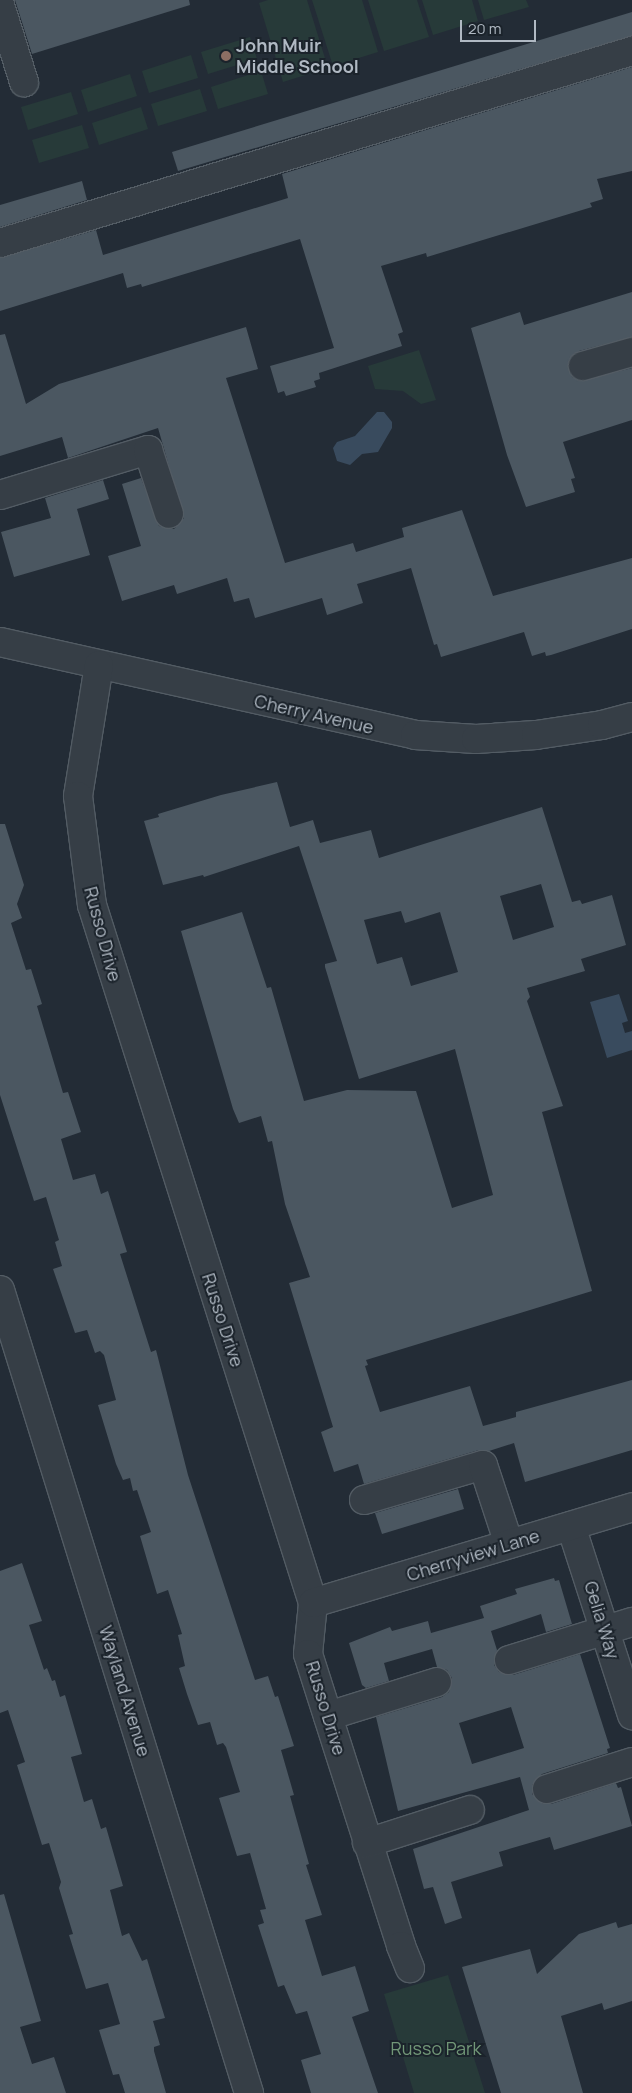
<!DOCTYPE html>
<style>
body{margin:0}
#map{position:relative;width:632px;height:2093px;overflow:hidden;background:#232c36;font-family:Manrope,sans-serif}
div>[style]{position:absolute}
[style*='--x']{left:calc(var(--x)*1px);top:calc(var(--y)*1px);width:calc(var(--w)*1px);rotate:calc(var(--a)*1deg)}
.green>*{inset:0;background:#273a39}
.water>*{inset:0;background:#394b5e}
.building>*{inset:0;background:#4b5761}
.roads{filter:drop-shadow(1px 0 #535c64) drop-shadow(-1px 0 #535c64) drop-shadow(0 1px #535c64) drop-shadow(0 -1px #535c64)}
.minor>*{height:28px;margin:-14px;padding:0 14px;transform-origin:14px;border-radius:14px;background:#363e46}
.dots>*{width:14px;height:14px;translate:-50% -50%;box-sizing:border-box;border:2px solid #1b232b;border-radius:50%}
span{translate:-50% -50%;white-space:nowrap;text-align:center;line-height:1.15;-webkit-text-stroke:4px #1b232b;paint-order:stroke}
.poi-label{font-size:18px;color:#b0b9c3;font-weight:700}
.left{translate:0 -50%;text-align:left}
.street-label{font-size:18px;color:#b0b9c3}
.park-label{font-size:18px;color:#719677}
.scale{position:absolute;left:460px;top:20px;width:76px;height:22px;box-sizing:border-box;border:2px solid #b0b9c3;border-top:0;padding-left:6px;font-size:15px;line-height:18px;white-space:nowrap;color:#b0b9c3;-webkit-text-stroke:4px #1b232b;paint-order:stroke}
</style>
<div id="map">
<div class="green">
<div style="clip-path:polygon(268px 0,307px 0,328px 68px,283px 82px,259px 3px)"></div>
<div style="clip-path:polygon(312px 0,362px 0,378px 52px,333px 66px)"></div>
<div style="clip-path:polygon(368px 0,417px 0,429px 37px,384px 51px)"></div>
<div style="clip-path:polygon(422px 0,472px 0,478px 21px,433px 35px)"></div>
<div style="clip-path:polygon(478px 0,526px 0,529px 7px,484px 20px)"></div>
<div style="clip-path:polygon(250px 37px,257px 59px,208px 74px,201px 52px)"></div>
<div style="clip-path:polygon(191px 55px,198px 78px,149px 93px,142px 71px)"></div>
<div style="clip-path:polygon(261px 71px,268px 94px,218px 109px,211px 87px)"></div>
<div style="clip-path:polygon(130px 74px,137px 96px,88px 112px,81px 90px)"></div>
<div style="clip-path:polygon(200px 89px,207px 111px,158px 126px,151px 104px)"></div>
<div style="clip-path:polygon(71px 92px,78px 114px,28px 130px,21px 107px)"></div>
<div style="clip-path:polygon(141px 107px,148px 129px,99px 145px,92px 123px)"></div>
<div style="clip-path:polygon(82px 125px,89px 148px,39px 163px,32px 140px)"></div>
<div style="clip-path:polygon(419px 350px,436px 400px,421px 404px,403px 391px,375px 389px,368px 366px)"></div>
<div style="clip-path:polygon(448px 1975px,485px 2093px,414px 2093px,384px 1994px)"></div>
</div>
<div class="water">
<div style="clip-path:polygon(377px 412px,384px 412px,392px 422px,392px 428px,378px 452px,362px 454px,350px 465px,337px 461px,333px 448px,337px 442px,355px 436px)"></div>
<div style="clip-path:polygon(619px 994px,628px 1021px,622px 1023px,625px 1033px,632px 1031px,632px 1050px,607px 1058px,590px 1002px)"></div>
</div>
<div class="building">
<div style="clip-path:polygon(15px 0,189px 0,190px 5px,32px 54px)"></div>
<div style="clip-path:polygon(632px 12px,632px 36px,178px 171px,172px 152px)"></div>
<div style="clip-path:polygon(632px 67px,632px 171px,597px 179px,603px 199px,590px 203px,592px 207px,427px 257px,426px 253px,381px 266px,403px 332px,398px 334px,402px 346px,319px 373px,320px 379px,314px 381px,316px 387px,286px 396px,284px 391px,278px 393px,270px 366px,334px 348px,300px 239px,142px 287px,141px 284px,127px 288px,123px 273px,0 311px,0 258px,96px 230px,103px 255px,288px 198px,282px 174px)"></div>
<div style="clip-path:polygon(82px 181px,87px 200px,0 227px,0 205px)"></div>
<div style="clip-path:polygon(632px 292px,632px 337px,579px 351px,568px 363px,572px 377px,580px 381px,632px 368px,632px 420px,563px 442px,575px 478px,571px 479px,575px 492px,526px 507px,507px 455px,471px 328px,520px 312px,524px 325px)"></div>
<div style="clip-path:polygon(246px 327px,258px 369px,226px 378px,285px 563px,353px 543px,356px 552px,404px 537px,402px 528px,462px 510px,493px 596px,632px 558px,632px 629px,551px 655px,546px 656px,545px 652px,532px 656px,524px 632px,441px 657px,437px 644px,434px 645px,411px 568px,357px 584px,363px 603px,327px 615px,322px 598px,255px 618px,249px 598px,234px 602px,227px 578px,177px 594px,174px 585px,122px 601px,108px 556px,141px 546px,122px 484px,141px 478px,159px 526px,174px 529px,184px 518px,158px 428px,68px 458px,62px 437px,0 456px,0 335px,5px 334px,26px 404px,59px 384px)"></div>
<div style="clip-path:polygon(103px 480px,109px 499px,77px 509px,90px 555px,14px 577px,1px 532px,51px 518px,45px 498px)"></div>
<div style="clip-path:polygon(evenodd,277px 782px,290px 827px,313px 820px,320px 843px,371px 830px,379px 858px,542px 807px,572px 902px,580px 900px,582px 904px,612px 895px,626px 945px,581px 959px,585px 971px,527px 988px,530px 997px,527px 1001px,563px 1106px,542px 1112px,592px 1291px,366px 1360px,368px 1365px,365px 1366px,380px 1412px,470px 1386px,483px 1426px,516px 1417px,516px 1412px,632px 1380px,632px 1450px,525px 1482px,514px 1443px,489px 1451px,479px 1450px,364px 1484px,358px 1464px,334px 1472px,321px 1432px,333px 1427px,289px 1283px,310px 1277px,285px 1204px,272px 1141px,268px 1142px,261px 1116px,239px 1123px,233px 1109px,181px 931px,242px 912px,267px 988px,271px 987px,304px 1101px,347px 1090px,416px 1091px,452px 1208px,493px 1195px,455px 1049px,359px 1079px,325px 967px,325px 964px,337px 961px,299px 846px,204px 877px,203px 875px,163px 885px,144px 821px,159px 817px,158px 814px,221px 795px,277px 782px,541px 884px,554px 927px,513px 940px,500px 896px,541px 884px,277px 782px,401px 911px,405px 923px,440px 912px,458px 972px,411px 986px,402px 957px,377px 964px,364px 920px,401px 911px)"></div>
<div style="clip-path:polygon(0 824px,5px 824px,24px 885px,17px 904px,22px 918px,11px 923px,26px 970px,31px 969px,42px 1004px,37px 1006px,63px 1093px,68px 1092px,81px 1132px,61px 1139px,73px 1180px,95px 1174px,101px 1194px,108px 1191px,127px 1252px,120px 1254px,151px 1352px,156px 1350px,188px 1475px,255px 1680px,268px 1676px,275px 1697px,278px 1696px,294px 1746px,281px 1750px,294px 1795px,290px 1796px,309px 1864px,306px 1865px,322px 1915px,305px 1920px,322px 1976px,355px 1966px,369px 2011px,352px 2017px,378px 2093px,311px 2093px,301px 2060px,321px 2054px,307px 2011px,296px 2014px,284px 1985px,278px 1987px,258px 1925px,264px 1923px,260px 1910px,266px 1909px,250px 1853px,237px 1856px,219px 1798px,240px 1792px,226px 1747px,223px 1743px,217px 1745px,210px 1722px,198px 1725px,187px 1694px,179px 1668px,185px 1666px,178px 1635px,182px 1634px,168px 1590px,157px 1594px,140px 1536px,151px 1532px,137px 1490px,133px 1491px,130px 1478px,123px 1480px,116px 1464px,98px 1405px,116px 1400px,104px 1355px,100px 1351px,95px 1353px,87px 1330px,75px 1333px,53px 1269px,62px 1266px,55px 1242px,59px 1240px,46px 1197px,34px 1201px,0 1095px)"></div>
<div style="clip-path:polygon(458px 1489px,464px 1509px,382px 1534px,375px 1513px)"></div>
<div style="clip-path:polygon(22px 1563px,42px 1621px,29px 1625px,44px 1670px,47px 1668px,52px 1681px,55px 1680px,60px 1697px,65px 1695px,82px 1754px,71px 1757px,84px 1802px,92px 1799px,101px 1829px,106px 1827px,123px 1886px,110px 1890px,122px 1936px,129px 1933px,142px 1961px,147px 1959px,165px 2018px,153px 2021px,160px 2045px,154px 2047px,154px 2051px,166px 2093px,125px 2093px,119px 2074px,113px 2075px,99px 2030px,120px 2024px,108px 1983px,86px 1989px,69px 1935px,73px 1934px,59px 1888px,61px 1882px,49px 1843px,42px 1845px,17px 1765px,25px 1762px,8px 1710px,0 1713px,0 1571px)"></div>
<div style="clip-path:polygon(evenodd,554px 1578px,555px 1581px,559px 1580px,572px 1624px,546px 1632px,541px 1614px,491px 1631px,497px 1650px,494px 1665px,499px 1672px,513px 1675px,580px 1654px,610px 1748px,607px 1749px,608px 1753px,542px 1774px,532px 1785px,532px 1794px,543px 1804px,551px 1804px,616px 1783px,618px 1788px,621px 1787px,632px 1826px,554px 1850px,550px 1837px,499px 1852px,503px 1866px,451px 1882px,462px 1918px,445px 1924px,433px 1887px,424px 1889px,413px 1849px,529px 1810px,520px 1777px,398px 1811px,376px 1717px,442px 1697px,449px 1692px,452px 1678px,447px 1670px,437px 1667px,432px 1649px,384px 1663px,389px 1681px,366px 1688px,362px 1685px,349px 1643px,390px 1627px,392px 1631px,428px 1621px,431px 1633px,484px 1618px,480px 1606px,517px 1594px,515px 1589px,554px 1578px,511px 1707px,524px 1748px,472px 1764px,459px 1723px,511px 1707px)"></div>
<div style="clip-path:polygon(4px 1894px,41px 2021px,20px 2027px,32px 2064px,54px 2057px,66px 2093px,0 2093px,0 1895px)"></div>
<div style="clip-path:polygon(616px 1922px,618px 1928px,632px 1924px,632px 2001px,604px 2010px,602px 2003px,561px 2016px,583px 2093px,501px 2093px,462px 1967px,530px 1949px,537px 1974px,579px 1934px)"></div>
</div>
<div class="roads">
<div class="minor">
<div style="--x:0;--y:5;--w:81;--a:72.7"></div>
<div style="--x:0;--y:243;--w:661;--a:-16.9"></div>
<div style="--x:583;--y:366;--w:51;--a:-15.9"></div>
<div style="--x:0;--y:495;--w:155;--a:-16.9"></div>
<div style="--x:148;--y:450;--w:67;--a:71.8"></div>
<div style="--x:0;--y:642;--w:425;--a:12.6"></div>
<div style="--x:415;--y:735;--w:61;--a:3.8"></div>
<div style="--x:476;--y:739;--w:60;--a:-3.8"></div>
<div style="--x:536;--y:735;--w:67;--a:-8.6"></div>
<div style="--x:602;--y:725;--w:31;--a:-15"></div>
<div style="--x:99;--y:665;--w:133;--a:99.1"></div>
<div style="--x:78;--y:796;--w:110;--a:82.7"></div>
<div style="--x:92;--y:905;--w:732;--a:72.43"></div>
<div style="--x:313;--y:1603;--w:51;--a:95.6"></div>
<div style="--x:308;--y:1654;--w:306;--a:72.3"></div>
<div style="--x:401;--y:1946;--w:24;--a:68"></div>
<div style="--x:0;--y:1290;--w:841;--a:72.77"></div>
<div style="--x:364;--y:1500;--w:124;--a:-16.4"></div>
<div style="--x:483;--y:1465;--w:83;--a:71.8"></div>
<div style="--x:571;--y:1526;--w:199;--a:72.1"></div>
<div style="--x:313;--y:1603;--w:333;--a:-16.7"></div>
<div style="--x:509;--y:1660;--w:129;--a:-17.2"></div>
<div style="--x:328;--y:1716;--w:114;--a:-17.3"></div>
<div style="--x:547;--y:1789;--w:89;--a:-17.6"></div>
<div style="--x:367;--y:1843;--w:108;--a:-17.8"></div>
</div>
</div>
<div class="dots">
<div style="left:226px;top:56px;background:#8d6e63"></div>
</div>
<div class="poi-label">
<span class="left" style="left:236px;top:56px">John Muir<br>Middle School</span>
</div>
<div class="street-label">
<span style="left:314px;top:714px;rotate:13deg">Cherry Avenue</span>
<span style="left:103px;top:934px;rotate:75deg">Russo Drive</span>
<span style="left:223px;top:1320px;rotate:72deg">Russo Drive</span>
<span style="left:473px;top:1555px;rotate:-17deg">Cherryview Lane</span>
<span style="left:602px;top:1620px;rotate:73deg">Gelia Way</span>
<span style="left:125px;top:1691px;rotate:73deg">Wayland Avenue</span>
<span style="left:326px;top:1708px;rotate:73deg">Russo Drive</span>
</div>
<div class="park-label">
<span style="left:436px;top:2048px">Russo Park</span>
</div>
<div class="scale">20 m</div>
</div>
